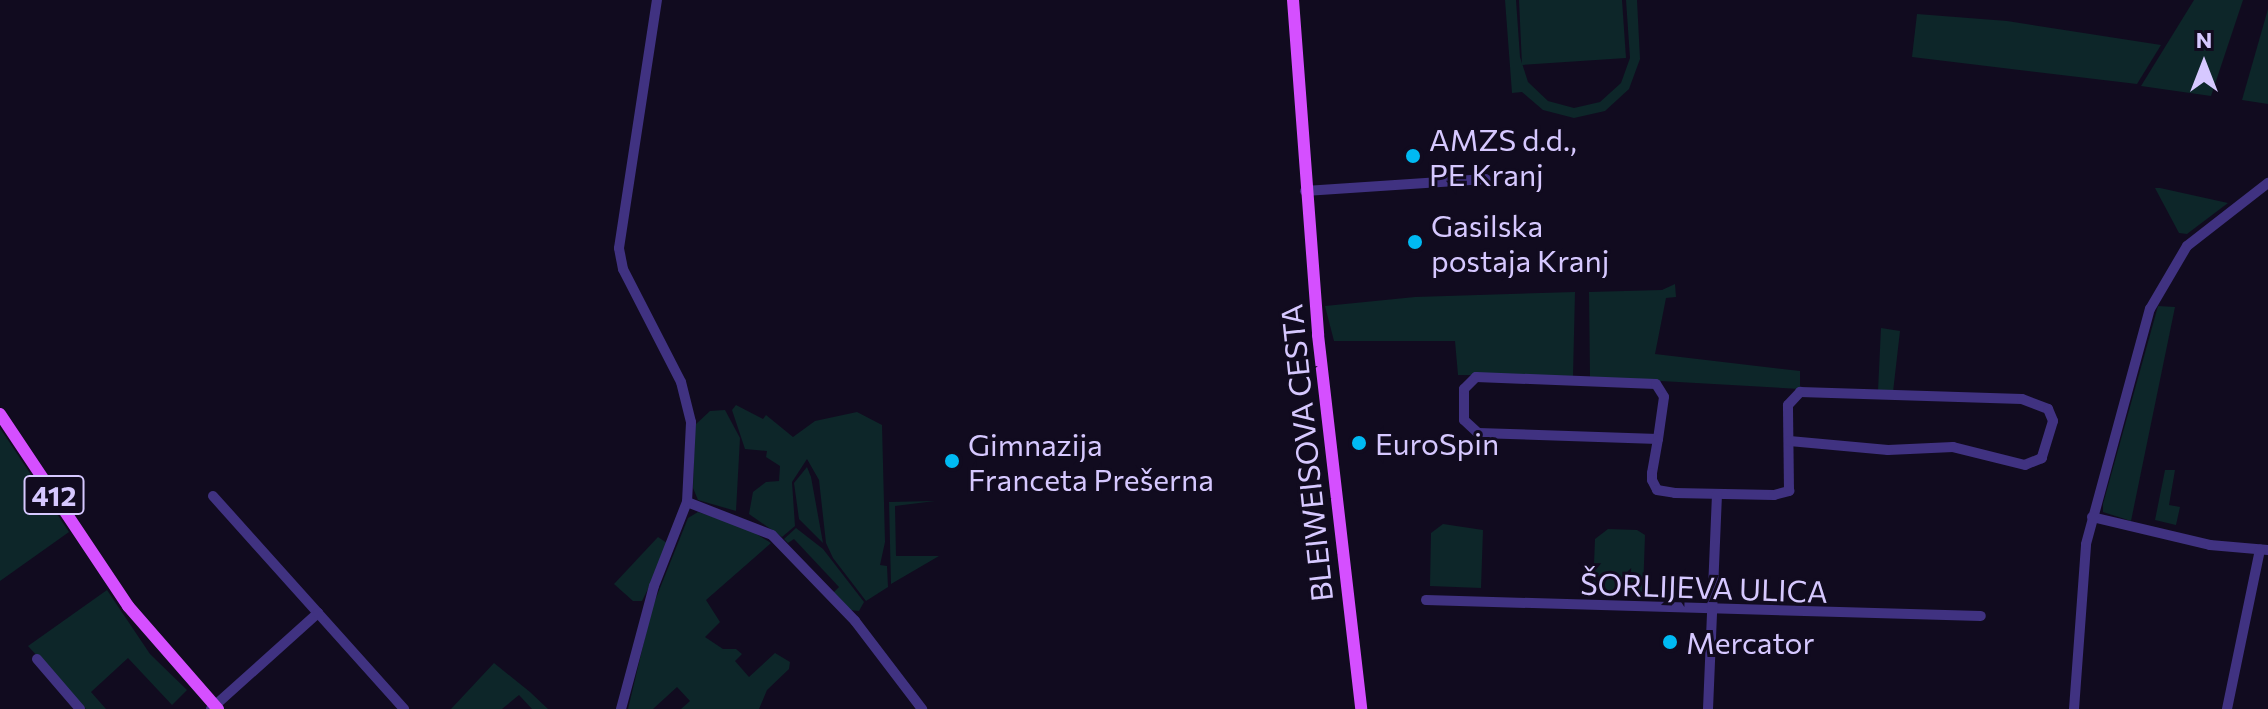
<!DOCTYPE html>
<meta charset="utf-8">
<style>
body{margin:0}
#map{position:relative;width:2268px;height:709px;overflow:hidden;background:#110b1f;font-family:Commissioner,sans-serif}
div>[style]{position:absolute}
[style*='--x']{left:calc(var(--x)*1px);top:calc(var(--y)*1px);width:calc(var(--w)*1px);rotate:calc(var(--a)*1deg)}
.green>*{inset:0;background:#0d2629}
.minor>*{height:10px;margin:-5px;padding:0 5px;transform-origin:5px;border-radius:5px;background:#403281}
.major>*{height:12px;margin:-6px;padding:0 6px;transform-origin:6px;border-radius:6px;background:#d54fff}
.dots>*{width:22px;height:22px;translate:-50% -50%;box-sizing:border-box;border:4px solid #110b1f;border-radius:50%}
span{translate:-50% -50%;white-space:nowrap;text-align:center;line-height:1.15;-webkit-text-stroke:6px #110b1f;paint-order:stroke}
.shield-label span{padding:2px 6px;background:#110b1f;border:2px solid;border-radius:6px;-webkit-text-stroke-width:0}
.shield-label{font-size:28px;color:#d6c8ff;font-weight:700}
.poi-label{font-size:30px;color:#d6c8ff}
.left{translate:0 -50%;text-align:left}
.street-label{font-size:30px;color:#d6c8ff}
.north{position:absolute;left:2164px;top:24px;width:80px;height:80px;-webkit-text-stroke:6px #110b1f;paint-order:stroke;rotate:0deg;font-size:22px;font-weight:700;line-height:32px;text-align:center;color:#d6c8ff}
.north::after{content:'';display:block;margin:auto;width:28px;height:36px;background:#d6c8ff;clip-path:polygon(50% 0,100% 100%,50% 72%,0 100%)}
</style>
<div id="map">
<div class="green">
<div style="clip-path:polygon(1505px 0,1516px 0,1520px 57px,1528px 82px,1548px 101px,1574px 108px,1600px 102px,1621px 83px,1630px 58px,1626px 0,1637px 0,1640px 59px,1629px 89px,1605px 111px,1574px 118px,1543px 110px,1522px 92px,1512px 93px)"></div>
<div style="clip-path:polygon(1519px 0,1622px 0,1626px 58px,1522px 65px)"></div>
<div style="clip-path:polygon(2194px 0,2243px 0,2211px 96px,2141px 86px)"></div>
<div style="clip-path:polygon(2268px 9px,2268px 104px,2242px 100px)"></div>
<div style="clip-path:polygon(1917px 14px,2007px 21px,2161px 45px,2137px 84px,1912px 57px)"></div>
<div style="clip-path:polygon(2155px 188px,2160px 188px,2228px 203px,2187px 234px,2179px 233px)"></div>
<div style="clip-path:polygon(1675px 284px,1676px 297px,1666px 298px,1655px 354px,1800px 371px,1800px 389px,1590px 377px,1589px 292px,1662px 290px)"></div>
<div style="clip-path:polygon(1575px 292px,1573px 376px,1458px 375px,1455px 341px,1334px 341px,1325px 306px,1415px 297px)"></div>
<div style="clip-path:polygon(2158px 306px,2175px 307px,2131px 521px,2103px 512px,2103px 504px)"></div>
<div style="clip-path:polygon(1881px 328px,1900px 331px,1893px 392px,1878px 391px)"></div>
<div style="clip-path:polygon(736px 405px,763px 419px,766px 415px,793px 437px,815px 421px,857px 412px,882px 425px,885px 542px,880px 565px,887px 566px,888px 587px,866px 601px,833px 558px,826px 543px,819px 480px,807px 459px,792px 482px,795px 526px,782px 537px,749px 514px,753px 492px,766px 482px,779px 481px,780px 466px,766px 457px,767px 451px,745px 449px,732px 410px)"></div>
<div style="clip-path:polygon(725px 410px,740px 438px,736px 511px,698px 500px,693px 488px,695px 425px,710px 411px)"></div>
<div style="clip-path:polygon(0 428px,69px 532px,0 581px)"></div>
<div style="clip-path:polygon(807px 467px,811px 477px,823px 543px,799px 519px,794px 483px)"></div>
<div style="clip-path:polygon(2165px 470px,2175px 470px,2169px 505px,2180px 507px,2176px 525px,2155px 520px)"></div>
<div style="clip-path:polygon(935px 501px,895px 506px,896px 556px,939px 556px,891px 584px,889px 502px)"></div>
<div style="clip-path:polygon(698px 512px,747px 528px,771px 543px,706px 600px,720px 622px,705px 637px,723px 649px,736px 649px,742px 654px,735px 661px,749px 677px,775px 653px,790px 662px,789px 669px,767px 690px,759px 709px,681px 709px,690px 701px,677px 687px,653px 709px,628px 709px,652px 608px,688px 518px)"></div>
<div style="clip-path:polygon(1443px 524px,1483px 530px,1481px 588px,1430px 586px,1431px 533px)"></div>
<div style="clip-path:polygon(796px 528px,823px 549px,864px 602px,859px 611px,850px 610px,833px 593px,839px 587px,794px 539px,788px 543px,784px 539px)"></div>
<div style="clip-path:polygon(1608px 529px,1637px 530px,1645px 535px,1643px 592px,1593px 590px,1595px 539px)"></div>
<div style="clip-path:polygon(658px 537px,670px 545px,642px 601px,633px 601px,614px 584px)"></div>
<div style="clip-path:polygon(107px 590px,150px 654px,187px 690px,172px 705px,128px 658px,91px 692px,106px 709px,86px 709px,28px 646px)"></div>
<div style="clip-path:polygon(494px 663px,530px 692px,548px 709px,532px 709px,519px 695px,502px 709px,451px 709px)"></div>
</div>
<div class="minor">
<div style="--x:1305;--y:191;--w:181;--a:-3.8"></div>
<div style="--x:1658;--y:439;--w:180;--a:-178.1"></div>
<div style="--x:1478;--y:433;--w:19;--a:-137"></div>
<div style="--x:1464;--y:420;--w:31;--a:-90"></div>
<div style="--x:1464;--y:389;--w:17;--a:-45"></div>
<div style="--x:1476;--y:377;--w:180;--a:2.2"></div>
<div style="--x:1656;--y:384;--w:15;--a:58"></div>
<div style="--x:1664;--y:397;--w:42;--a:98.1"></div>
<div style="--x:1658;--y:439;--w:35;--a:100"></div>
<div style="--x:1652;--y:473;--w:7;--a:90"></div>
<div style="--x:1652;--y:480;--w:11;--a:63"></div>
<div style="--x:1657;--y:490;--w:18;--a:9"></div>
<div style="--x:1675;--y:493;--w:99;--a:1.2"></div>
<div style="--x:1774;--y:495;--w:16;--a:-15"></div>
<div style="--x:1789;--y:491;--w:86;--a:-90.7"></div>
<div style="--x:1788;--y:405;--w:18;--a:-47"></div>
<div style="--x:1800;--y:392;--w:222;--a:1.8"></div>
<div style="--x:2022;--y:399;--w:28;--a:21"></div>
<div style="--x:2048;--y:409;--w:13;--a:67"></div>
<div style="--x:2053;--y:421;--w:39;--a:107"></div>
<div style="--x:2042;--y:458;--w:18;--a:158"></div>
<div style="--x:2025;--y:465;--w:74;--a:-166"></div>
<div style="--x:1953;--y:447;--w:65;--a:177.4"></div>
<div style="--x:1888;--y:450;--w:99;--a:-174.8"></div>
<div style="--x:213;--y:496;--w:157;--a:48.1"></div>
<div style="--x:687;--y:502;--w:91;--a:21.2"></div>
<div style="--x:772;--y:535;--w:120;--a:46"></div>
<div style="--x:855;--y:621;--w:111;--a:52.7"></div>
<div style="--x:2092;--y:517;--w:121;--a:13.3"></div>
<div style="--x:2210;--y:545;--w:58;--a:4.9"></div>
<div style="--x:1426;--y:600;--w:555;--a:1.65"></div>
<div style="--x:37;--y:659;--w:66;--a:49.3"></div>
<div style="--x:211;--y:709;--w:144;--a:-41.9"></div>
<div style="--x:318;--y:613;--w:129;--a:48.1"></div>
<div style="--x:621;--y:709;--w:127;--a:-75"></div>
<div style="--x:654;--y:586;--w:90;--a:-68.6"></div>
<div style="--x:687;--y:502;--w:80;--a:-87.1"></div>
<div style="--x:691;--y:422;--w:41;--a:-104"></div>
<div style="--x:681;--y:382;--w:127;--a:-117.2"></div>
<div style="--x:623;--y:269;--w:21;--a:-101"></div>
<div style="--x:619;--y:248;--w:251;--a:-81.3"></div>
<div style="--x:1708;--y:709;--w:215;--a:-87.6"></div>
<div style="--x:2074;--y:709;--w:165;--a:-85.8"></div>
<div style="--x:2086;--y:544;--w:244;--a:-74.8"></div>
<div style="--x:2150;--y:309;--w:73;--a:-59.6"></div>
<div style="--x:2187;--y:246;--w:103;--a:-37.9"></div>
<div style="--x:2227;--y:709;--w:163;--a:-78.3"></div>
</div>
<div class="major">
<div style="--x:1293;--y:0;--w:336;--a:85.7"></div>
<div style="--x:1318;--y:335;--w:376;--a:83.4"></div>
<div style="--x:0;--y:414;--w:231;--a:56.3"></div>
<div style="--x:128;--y:606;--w:137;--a:48.9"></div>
</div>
<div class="dots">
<div style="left:1413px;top:156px;background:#00baf3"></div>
<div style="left:1415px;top:242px;background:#00baf3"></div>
<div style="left:1359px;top:443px;background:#00baf3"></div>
<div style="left:952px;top:461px;background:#00baf3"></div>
<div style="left:1670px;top:642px;background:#00baf3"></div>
</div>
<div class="shield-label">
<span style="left:54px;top:495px">412</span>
</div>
<div class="poi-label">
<span class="left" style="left:1429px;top:156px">AMZS d.d.,<br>PE Kranj</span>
<span class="left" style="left:1431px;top:242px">Gasilska<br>postaja Kranj</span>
<span class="left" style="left:1375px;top:443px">EuroSpin</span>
<span class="left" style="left:968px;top:461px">Gimnazija<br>Franceta Prešerna</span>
<span class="left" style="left:1686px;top:642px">Mercator</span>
</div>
<div class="street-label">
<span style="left:1306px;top:453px;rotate:-96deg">BLEIWEISOVA CESTA</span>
<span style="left:1704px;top:587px;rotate:2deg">ŠORLIJEVA ULICA</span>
</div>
<div class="north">N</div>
</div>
